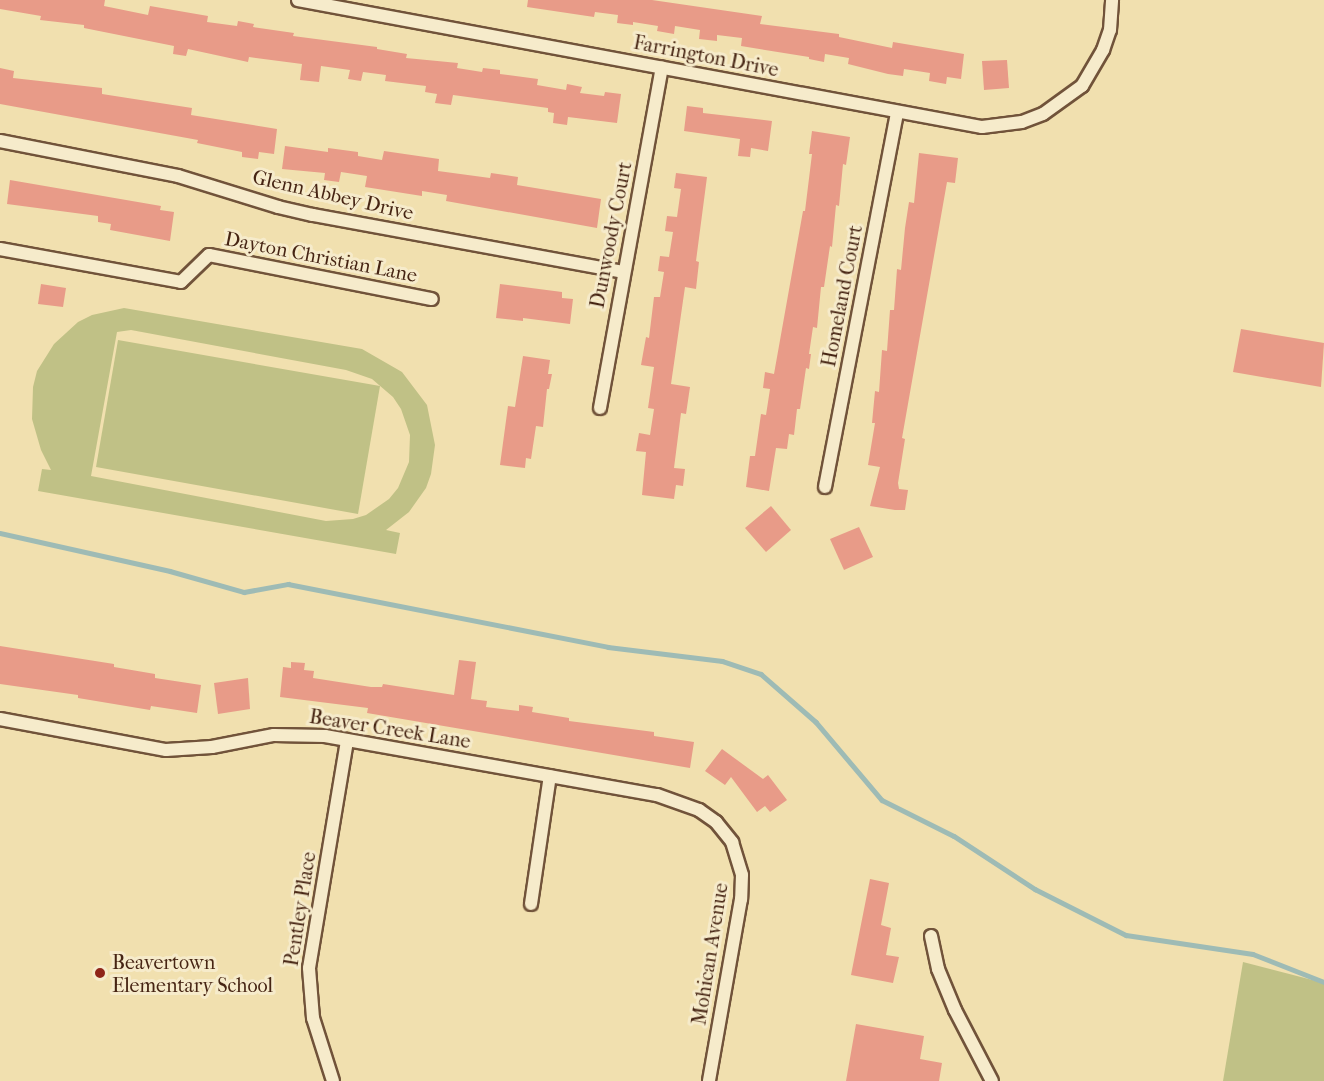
<!DOCTYPE html>
<style>
body{margin:0}
#map{position:relative;width:1324px;height:1081px;overflow:hidden;background:#f1e0af;font-family:"IM FELL French Canon",serif}
div>[style]{position:absolute}
[style*='--x']{left:calc(var(--x)*1px);top:calc(var(--y)*1px);width:calc(var(--w)*1px);rotate:calc(var(--a)*1deg)}
.green>*{inset:0;background:#c0c186}
.stream>*{height:4.5px;margin:-2.25px;padding:0 2.25px;transform-origin:2.25px;border-radius:2.25px;background:#9ebbb5}
.building>*{inset:0;background:#e89b88}
.roads{filter:drop-shadow(2px 0 #71533a) drop-shadow(-2px 0 #71533a) drop-shadow(0 2px #71533a) drop-shadow(0 -2px #71533a)}
.street>*{height:12px;margin:-6px;padding:0 6px;transform-origin:6px;border-radius:6px;background:#f6ebcb}
.dots>*{width:16px;height:16px;translate:-50% -50%;box-sizing:border-box;border:3px solid #f6ebcb;border-radius:50%}
span{translate:-50% -50%;white-space:nowrap;text-align:center;line-height:1.15;-webkit-text-stroke:6px #f6ebcb;paint-order:stroke}
.street-label{font-size:20px;color:#462413}
.poi-label{font-size:20px;color:#462413}
.left{translate:0 -50%;text-align:left}
</style>
<div id="map">
<div class="green">
<div style="clip-path:polygon(evenodd,124px 308px,362px 349px,402px 372px,427px 405px,435px 445px,431px 474px,426px 488px,409px 512px,386px 530px,400px 533px,396px 554px,38px 491px,42px 469px,51px 470px,41px 450px,32px 419px,33px 387px,37px 371px,54px 344px,78px 322px,92px 315px,124px 308px,131px 330px,346px 370px,372px 379px,393px 397px,401px 409px,410px 435px,409px 462px,398px 488px,389px 499px,366px 515px,353px 519px,326px 521px,91px 476px,117px 332px,131px 330px)"></div>
<div style="clip-path:polygon(118px 340px,380px 386px,358px 514px,96px 467px)"></div>
<div style="clip-path:polygon(1243px 962px,1324px 983px,1324px 1081px,1223px 1081px)"></div>
</div>
<div class="stream">
<div style="--x:0;--y:533;--w:174;--a:12.6"></div>
<div style="--x:170;--y:571;--w:77;--a:15.8"></div>
<div style="--x:244;--y:592;--w:45;--a:-10.3"></div>
<div style="--x:288;--y:584;--w:326;--a:11.1"></div>
<div style="--x:608;--y:647;--w:115;--a:7"></div>
<div style="--x:722;--y:661;--w:41;--a:18.4"></div>
<div style="--x:761;--y:674;--w:73;--a:41.1"></div>
<div style="--x:816;--y:722;--w:102;--a:49.8"></div>
<div style="--x:882;--y:800;--w:80;--a:26.6"></div>
<div style="--x:954;--y:836;--w:97;--a:33.2"></div>
<div style="--x:1035;--y:889;--w:102;--a:26.8"></div>
<div style="--x:1126;--y:935;--w:128;--a:8.5"></div>
<div style="--x:1253;--y:954;--w:76;--a:21.5"></div>
</div>
<div class="building">
<div style="clip-path:polygon(0 0,105px 0,104px 6px,148px 15px,150px 6px,208px 16px,207px 22px,237px 26px,238px 21px,254px 24px,253px 27px,294px 33px,293px 36px,377px 47px,377px 49px,407px 54px,406px 58px,458px 63px,457px 68px,482px 72px,483px 68px,500px 70px,500px 74px,538px 79px,537px 85px,566px 90px,567px 84px,582px 87px,580px 93px,604px 96px,605px 92px,621px 94px,617px 123px,568px 117px,567px 125px,553px 123px,554px 113px,548px 112px,548px 108px,453px 95px,451px 105px,435px 103px,437px 94px,425px 92px,426px 86px,385px 81px,386px 75px,363px 72px,361px 81px,348px 79px,350px 70px,321px 66px,319px 82px,300px 80px,302px 64px,249px 57px,248px 62px,188px 49px,186px 56px,173px 54px,174px 46px,84px 28px,84px 25px,40px 20px,41px 16px,0 9px)"></div>
<div style="clip-path:polygon(528px 0,652px 0,762px 16px,760px 24px,839px 34px,839px 37px,892px 48px,893px 42px,964px 54px,961px 79px,947px 77px,946px 84px,929px 81px,930px 73px,904px 69px,903px 76px,888px 74px,848px 64px,849px 58px,825px 54px,824px 62px,809px 59px,809px 57px,741px 46px,742px 38px,717px 35px,717px 41px,699px 39px,700px 30px,675px 26px,674px 34px,657px 31px,658px 26px,633px 22px,633px 25px,617px 23px,618px 15px,595px 12px,594px 17px,527px 7px)"></div>
<div style="clip-path:polygon(1007px 60px,1009px 88px,984px 90px,982px 61px)"></div>
<div style="clip-path:polygon(0 68px,14px 71px,13px 78px,102px 88px,102px 94px,192px 108px,191px 115px,277px 129px,274px 154px,259px 152px,258px 159px,242px 157px,242px 152px,197px 143px,198px 140px,0 104px)"></div>
<div style="clip-path:polygon(687px 106px,703px 108px,703px 113px,772px 121px,768px 151px,751px 148px,750px 157px,738px 156px,740px 139px,684px 131px)"></div>
<div style="clip-path:polygon(812px 131px,850px 137px,846px 165px,843px 164px,839px 206px,836px 205px,832px 247px,830px 246px,824px 287px,821px 287px,817px 328px,813px 327px,809px 354px,811px 354px,809px 369px,806px 368px,800px 409px,797px 409px,794px 435px,789px 434px,787px 449px,776px 448px,769px 491px,746px 487px,750px 456px,755px 456px,761px 414px,766px 415px,770px 389px,763px 388px,765px 372px,774px 374px,803px 211px,805px 211px,812px 154px,809px 154px)"></div>
<div style="clip-path:polygon(285px 146px,328px 152px,328px 148px,358px 152px,358px 156px,382px 160px,384px 151px,439px 159px,438px 171px,490px 178px,491px 173px,518px 177px,517px 185px,601px 199px,597px 228px,446px 201px,447px 195px,422px 191px,422px 196px,365px 187px,367px 176px,341px 172px,339px 182px,324px 180px,325px 173px,282px 169px)"></div>
<div style="clip-path:polygon(919px 153px,958px 158px,955px 183px,947px 182px,902px 438px,905px 439px,898px 483px,899px 489px,908px 490px,905px 510px,895px 510px,870px 506px,880px 467px,868px 465px,875px 423px,872px 423px,875px 391px,879px 392px,882px 350px,887px 351px,890px 310px,894px 310px,897px 269px,901px 270px,905px 228px,909px 202px,914px 203px)"></div>
<div style="clip-path:polygon(676px 173px,707px 177px,696px 261px,699px 262px,696px 289px,685px 287px,671px 384px,690px 387px,686px 414px,681px 413px,674px 468px,685px 469px,683px 486px,676px 485px,674px 499px,642px 495px,646px 452px,636px 451px,639px 433px,650px 435px,654px 409px,648px 408px,654px 367px,641px 365px,646px 337px,649px 338px,654px 297px,660px 297px,664px 272px,658px 271px,660px 256px,669px 257px,673px 232px,665px 231px,667px 216px,677px 217px,681px 189px,674px 188px)"></div>
<div style="clip-path:polygon(10px 180px,161px 206px,160px 210px,174px 212px,170px 241px,110px 230px,111px 224px,98px 222px,98px 216px,7px 204px)"></div>
<div style="clip-path:polygon(41px 284px,66px 288px,63px 307px,38px 304px)"></div>
<div style="clip-path:polygon(500px 284px,562px 292px,562px 298px,573px 299px,570px 324px,523px 318px,523px 321px,496px 318px)"></div>
<div style="clip-path:polygon(1241px 329px,1324px 343px,1321px 387px,1233px 372px)"></div>
<div style="clip-path:polygon(523px 356px,550px 360px,548px 374px,552px 374px,549px 389px,547px 389px,543px 427px,536px 426px,531px 459px,526px 458px,525px 468px,500px 465px,508px 406px,515px 407px)"></div>
<div style="clip-path:polygon(771px 506px,791px 530px,766px 552px,745px 528px)"></div>
<div style="clip-path:polygon(859px 527px,873px 557px,844px 570px,830px 539px)"></div>
<div style="clip-path:polygon(0 646px,114px 664px,114px 667px,155px 674px,155px 678px,201px 685px,197px 713px,151px 706px,150px 710px,78px 698px,78px 695px,0 684px)"></div>
<div style="clip-path:polygon(459px 660px,476px 662px,471px 699px,487px 701px,486px 707px,519px 711px,519px 705px,533px 707px,532px 712px,569px 718px,569px 721px,654px 732px,654px 736px,694px 742px,690px 768px,367px 713px,368px 708px,280px 697px,283px 667px,291px 668px,291px 662px,305px 663px,304px 670px,314px 671px,313px 678px,371px 687px,382px 687px,383px 684px,454px 695px)"></div>
<div style="clip-path:polygon(248px 678px,250px 709px,218px 714px,214px 683px)"></div>
<div style="clip-path:polygon(722px 749px,763px 779px,768px 775px,787px 800px,770px 812px,765px 806px,757px 812px,731px 777px,725px 785px,705px 771px)"></div>
<div style="clip-path:polygon(870px 879px,889px 883px,881px 925px,891px 928px,886px 955px,899px 957px,893px 983px,851px 975px)"></div>
<div style="clip-path:polygon(856px 1024px,924px 1036px,920px 1059px,942px 1063px,939px 1081px,846px 1081px)"></div>
</div>
<div class="roads">
<div class="street">
<div style="--x:298;--y:0;--w:696;--a:10.52"></div>
<div style="--x:982;--y:127;--w:40;--a:-7.1"></div>
<div style="--x:1022;--y:122;--w:22;--a:-21"></div>
<div style="--x:1043;--y:114;--w:48;--a:-35.7"></div>
<div style="--x:1082;--y:86;--w:42;--a:-59.7"></div>
<div style="--x:1103;--y:50;--w:21;--a:-71"></div>
<div style="--x:1110;--y:30;--w:30;--a:-86"></div>
<div style="--x:0;--y:141;--w:181;--a:11.1"></div>
<div style="--x:178;--y:176;--w:105;--a:17.2"></div>
<div style="--x:278;--y:207;--w:36;--a:13"></div>
<div style="--x:313;--y:215;--w:316;--a:10.4"></div>
<div style="--x:0;--y:249;--w:184;--a:10.3"></div>
<div style="--x:181;--y:282;--w:39;--a:-44"></div>
<div style="--x:209;--y:255;--w:227;--a:11.2"></div>
<div style="--x:600;--y:408;--w:346;--a:-79.7"></div>
<div style="--x:825;--y:487;--w:382;--a:-79.1"></div>
<div style="--x:0;--y:719;--w:169;--a:10.6"></div>
<div style="--x:166;--y:750;--w:46;--a:-3.7"></div>
<div style="--x:212;--y:747;--w:63;--a:-11"></div>
<div style="--x:274;--y:735;--w:51;--a:1.1"></div>
<div style="--x:325;--y:736;--w:337;--a:10.1"></div>
<div style="--x:657;--y:795;--w:45;--a:19.7"></div>
<div style="--x:699;--y:810;--w:21;--a:35"></div>
<div style="--x:716;--y:822;--w:26;--a:51"></div>
<div style="--x:732;--y:842;--w:34;--a:73"></div>
<div style="--x:742;--y:875;--w:24;--a:92"></div>
<div style="--x:741;--y:899;--w:185;--a:100"></div>
<div style="--x:531;--y:904;--w:129;--a:-81.6"></div>
<div style="--x:931;--y:936;--w:34;--a:78"></div>
<div style="--x:938;--y:969;--w:44;--a:67.5"></div>
<div style="--x:955;--y:1010;--w:80;--a:62.5"></div>
<div style="--x:333;--y:1081;--w:66;--a:-107.6"></div>
<div style="--x:313;--y:1018;--w:50;--a:-94.6"></div>
<div style="--x:309;--y:968;--w:231;--a:-80.5"></div>
</div>
</div>
<div class="dots">
<div style="left:100px;top:973px;background:#8f2418"></div>
</div>
<div class="street-label">
<span style="left:706px;top:56px;rotate:11deg">Farrington Drive</span>
<span style="left:333px;top:195px;rotate:13deg">Glenn Abbey Drive</span>
<span style="left:611px;top:235px;rotate:-79deg">Dunwoody Court</span>
<span style="left:321px;top:257px;rotate:11deg">Dayton Christian Lane</span>
<span style="left:842px;top:296px;rotate:-79deg">Homeland Court</span>
<span style="left:390px;top:729px;rotate:9deg">Beaver Creek Lane</span>
<span style="left:300px;top:909px;rotate:-81deg">Pentley Place</span>
<span style="left:710px;top:954px;rotate:-81deg">Mohican Avenue</span>
</div>
<div class="poi-label">
<span class="left" style="left:112px;top:974px">Beavertown<br>Elementary School</span>
</div>
</div>
